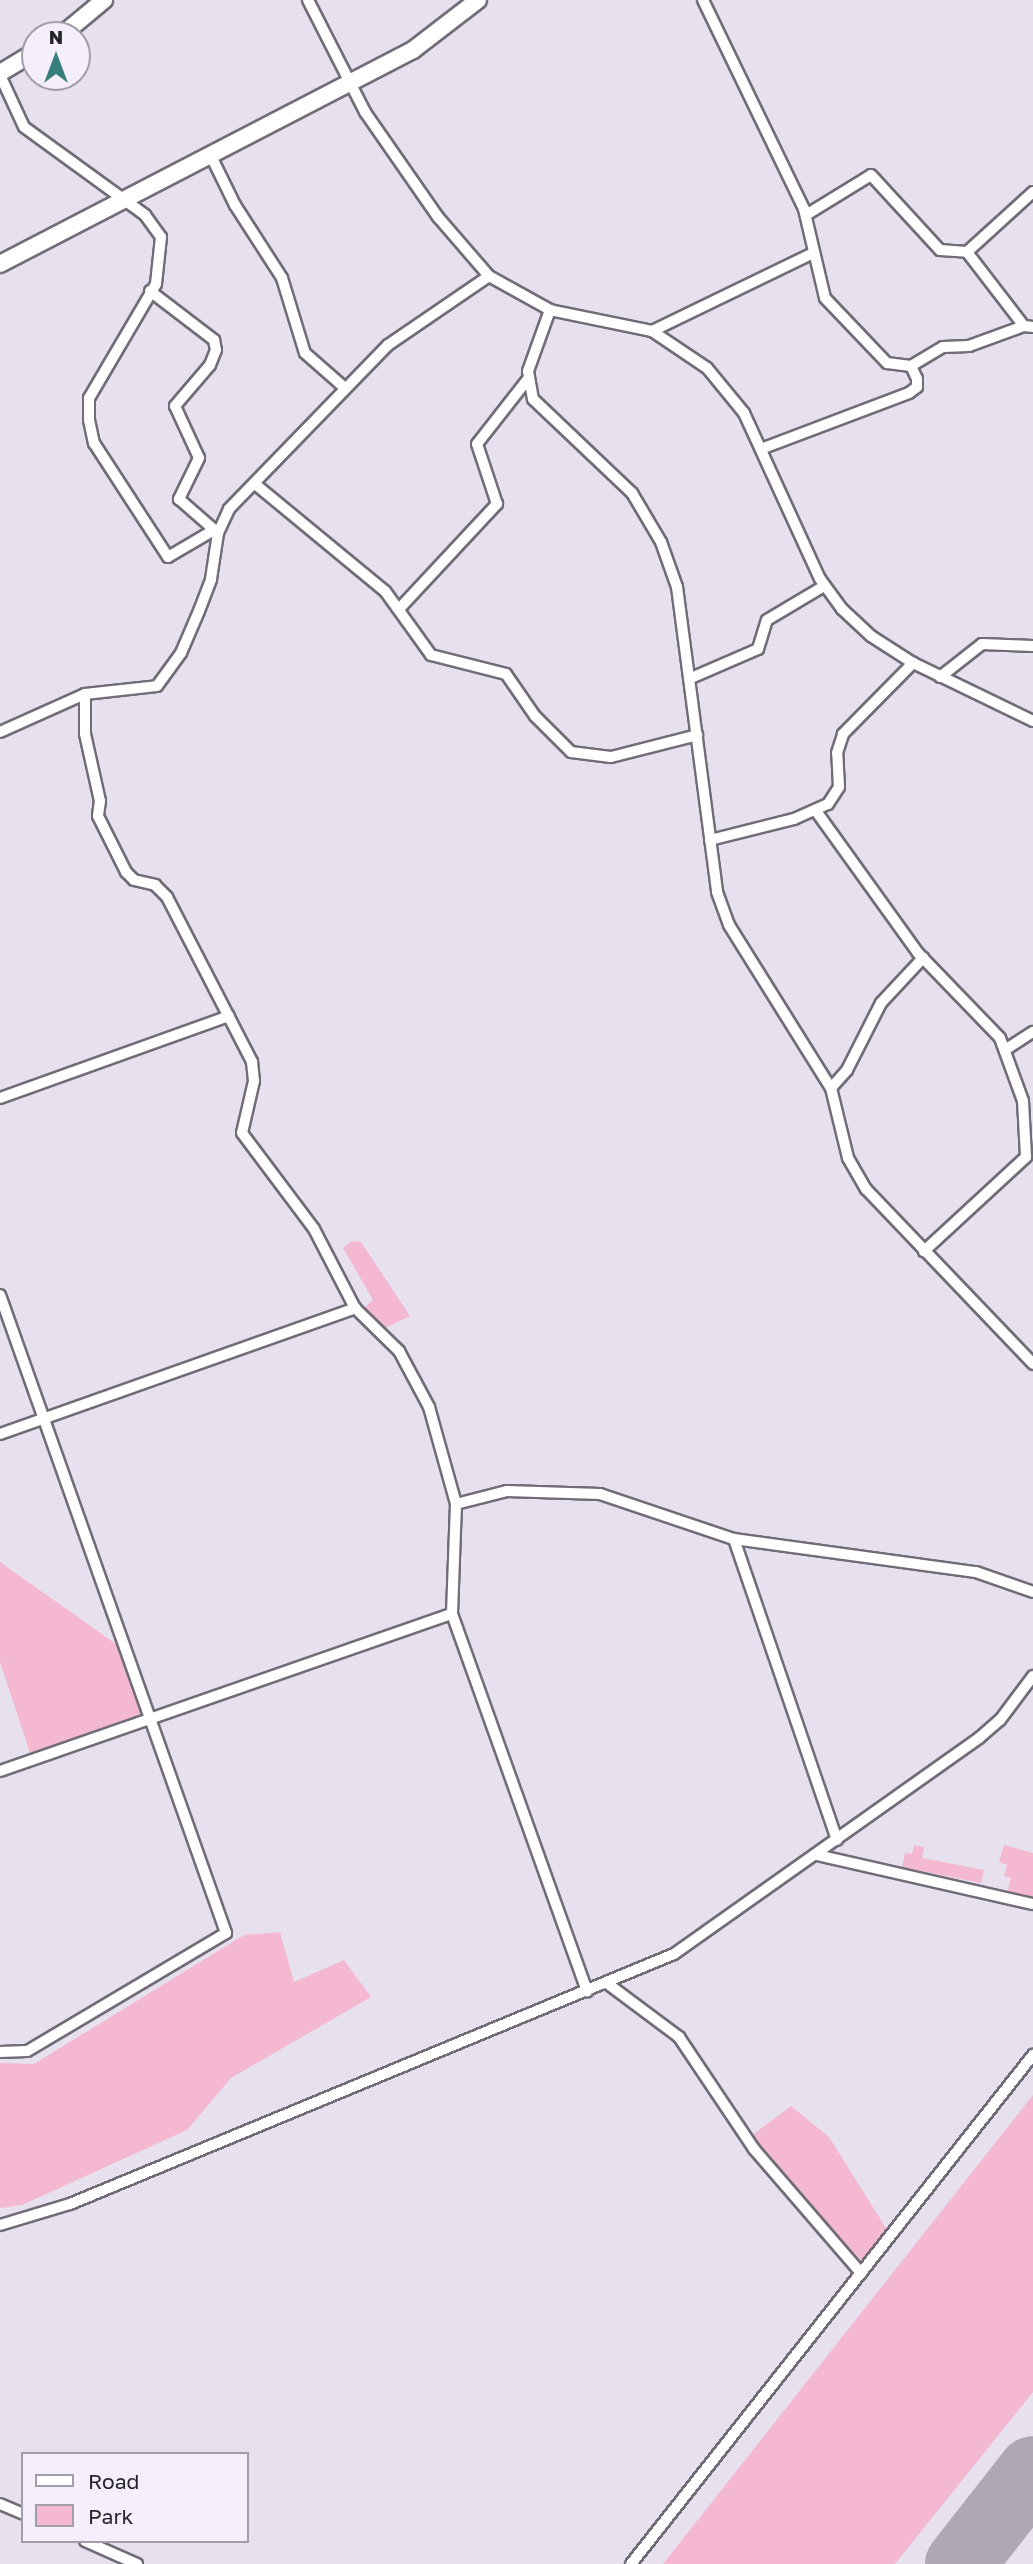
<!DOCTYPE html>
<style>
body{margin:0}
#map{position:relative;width:1033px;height:2564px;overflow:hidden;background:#e7e1ef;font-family:"Golos Text",sans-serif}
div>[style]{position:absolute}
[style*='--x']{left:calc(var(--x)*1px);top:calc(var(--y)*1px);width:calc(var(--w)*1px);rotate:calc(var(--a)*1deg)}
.green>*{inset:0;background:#f4b8d1}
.runway>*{height:70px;margin:-35px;padding:0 35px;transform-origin:35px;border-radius:35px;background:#aea8b4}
.roads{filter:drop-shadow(2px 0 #716c78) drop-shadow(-2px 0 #716c78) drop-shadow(0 2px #716c78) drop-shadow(0 -2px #716c78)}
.street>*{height:10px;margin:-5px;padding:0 5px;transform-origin:5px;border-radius:5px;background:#fff}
.secondary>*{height:16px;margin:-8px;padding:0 8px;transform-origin:8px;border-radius:8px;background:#fff}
span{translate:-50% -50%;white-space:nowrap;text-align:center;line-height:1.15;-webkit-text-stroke:7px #f5eefd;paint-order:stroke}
.legend{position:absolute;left:21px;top:2452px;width:228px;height:91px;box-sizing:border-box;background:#f5eefd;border:2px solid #a39da9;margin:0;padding:9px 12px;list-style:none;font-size:21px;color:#27242a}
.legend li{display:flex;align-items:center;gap:14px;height:35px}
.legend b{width:35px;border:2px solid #a39da9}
.north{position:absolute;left:21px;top:21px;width:70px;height:70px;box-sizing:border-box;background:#f5eefd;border:2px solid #a39da9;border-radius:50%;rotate:0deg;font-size:19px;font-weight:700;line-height:28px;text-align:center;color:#27242a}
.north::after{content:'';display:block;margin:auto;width:24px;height:32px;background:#367f7d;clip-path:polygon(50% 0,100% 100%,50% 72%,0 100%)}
</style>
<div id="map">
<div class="green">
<div style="clip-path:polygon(351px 1241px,361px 1242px,410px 1316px,383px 1329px,364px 1308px,373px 1300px,343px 1248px)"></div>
<div style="clip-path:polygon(0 1562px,123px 1649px,147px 1717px,31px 1756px,0 1662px)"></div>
<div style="clip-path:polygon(914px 1845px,924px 1847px,922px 1858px,984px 1870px,981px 1883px,902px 1867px,905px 1853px,912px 1854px)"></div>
<div style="clip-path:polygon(1004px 1845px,1033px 1853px,1033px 1899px,1007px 1892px,1011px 1878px,1004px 1876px,1007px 1865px,999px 1862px)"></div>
<div style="clip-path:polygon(280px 1932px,294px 1982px,344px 1960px,371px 1997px,231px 2078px,187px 2130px,22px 2205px,0 2208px,0 2063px,34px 2064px,244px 1935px)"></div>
<div style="clip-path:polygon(1033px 2095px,1033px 2392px,895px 2564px,663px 2564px)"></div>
<div style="clip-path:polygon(791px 2106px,829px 2137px,886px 2228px,862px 2261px,799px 2196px,751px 2136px)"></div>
</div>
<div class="runway">
<div style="--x:960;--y:2564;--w:118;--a:-51.9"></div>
</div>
<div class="roads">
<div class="street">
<div style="--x:308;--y:0;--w:126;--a:63"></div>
<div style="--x:365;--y:112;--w:128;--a:55.2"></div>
<div style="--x:438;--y:217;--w:78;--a:49.2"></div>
<div style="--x:489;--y:276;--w:70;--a:29.1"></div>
<div style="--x:703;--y:0;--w:232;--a:64.2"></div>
<div style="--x:804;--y:209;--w:91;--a:76.7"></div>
<div style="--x:825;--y:298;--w:90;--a:46.4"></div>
<div style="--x:887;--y:363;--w:24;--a:7"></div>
<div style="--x:911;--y:366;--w:14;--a:65"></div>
<div style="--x:917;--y:379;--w:8;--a:90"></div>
<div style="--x:917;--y:387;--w:10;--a:143"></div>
<div style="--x:909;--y:393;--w:158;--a:159.3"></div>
<div style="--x:0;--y:75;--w:57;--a:65.2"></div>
<div style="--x:24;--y:127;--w:150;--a:36"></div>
<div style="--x:145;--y:215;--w:27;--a:54"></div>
<div style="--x:161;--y:237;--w:47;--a:96.1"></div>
<div style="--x:156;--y:284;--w:132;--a:120.4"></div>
<div style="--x:89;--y:398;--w:22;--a:90"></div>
<div style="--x:89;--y:420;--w:24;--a:78"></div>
<div style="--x:94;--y:443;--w:136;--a:57"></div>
<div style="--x:168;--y:557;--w:53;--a:-30.4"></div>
<div style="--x:210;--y:154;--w:57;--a:63.9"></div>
<div style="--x:235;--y:205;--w:87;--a:57.2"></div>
<div style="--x:282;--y:278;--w:78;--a:73"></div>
<div style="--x:305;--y:353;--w:53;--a:41.2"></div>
<div style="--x:806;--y:215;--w:76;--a:-31.6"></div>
<div style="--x:871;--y:175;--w:102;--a:47.4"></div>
<div style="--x:940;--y:250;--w:27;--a:4"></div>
<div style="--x:967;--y:252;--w:89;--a:-42.3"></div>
<div style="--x:967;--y:252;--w:93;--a:52.4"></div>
<div style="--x:150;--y:291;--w:81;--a:37.4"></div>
<div style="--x:214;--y:340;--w:10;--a:79"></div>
<div style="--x:216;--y:350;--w:16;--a:112"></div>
<div style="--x:210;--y:365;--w:54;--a:130.5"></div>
<div style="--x:175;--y:406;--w:57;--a:65.2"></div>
<div style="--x:199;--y:458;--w:46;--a:116"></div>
<div style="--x:179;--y:499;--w:52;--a:41.1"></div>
<div style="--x:652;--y:331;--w:177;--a:-25.8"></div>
<div style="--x:911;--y:366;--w:37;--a:-31"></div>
<div style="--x:943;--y:347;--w:26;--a:-2"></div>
<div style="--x:969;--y:346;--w:59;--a:-20"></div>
<div style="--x:1024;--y:326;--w:9;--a:6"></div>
<div style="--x:255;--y:484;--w:168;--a:39.5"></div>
<div style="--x:385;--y:591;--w:79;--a:54.3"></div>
<div style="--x:431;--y:655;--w:77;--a:14.2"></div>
<div style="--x:506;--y:674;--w:51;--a:55.4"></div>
<div style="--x:535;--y:716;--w:51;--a:45"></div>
<div style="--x:571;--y:752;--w:40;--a:7.1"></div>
<div style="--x:611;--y:757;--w:89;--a:-14.3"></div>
<div style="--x:399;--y:609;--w:144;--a:-47"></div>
<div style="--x:497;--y:504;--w:63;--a:-108.4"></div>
<div style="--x:477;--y:444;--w:83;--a:-51.9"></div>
<div style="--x:940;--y:677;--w:53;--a:-38.2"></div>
<div style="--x:982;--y:644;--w:51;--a:2.2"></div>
<div style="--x:691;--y:678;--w:73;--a:-23.4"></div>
<div style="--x:758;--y:649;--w:30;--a:-73"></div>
<div style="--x:767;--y:620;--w:66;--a:-30.8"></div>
<div style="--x:85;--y:694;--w:40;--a:90"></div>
<div style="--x:85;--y:734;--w:69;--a:77.4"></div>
<div style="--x:100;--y:801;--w:15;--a:98"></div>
<div style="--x:98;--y:816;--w:63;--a:63.4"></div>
<div style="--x:126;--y:872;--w:11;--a:45"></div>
<div style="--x:134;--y:880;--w:22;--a:13"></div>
<div style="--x:155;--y:885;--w:17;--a:45"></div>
<div style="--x:167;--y:897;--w:186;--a:62.7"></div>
<div style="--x:252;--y:1062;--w:19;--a:84"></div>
<div style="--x:254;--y:1081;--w:53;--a:103"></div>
<div style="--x:242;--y:1133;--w:120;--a:53.1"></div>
<div style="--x:314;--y:1229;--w:89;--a:62.6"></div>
<div style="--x:355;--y:1308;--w:62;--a:44.3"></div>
<div style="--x:399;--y:1351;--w:64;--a:61.8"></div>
<div style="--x:429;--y:1407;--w:101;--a:74.4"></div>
<div style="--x:456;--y:1504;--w:110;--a:92.1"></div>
<div style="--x:452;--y:1614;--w:401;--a:70.3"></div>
<div style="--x:1033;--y:721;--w:133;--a:-154.2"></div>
<div style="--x:913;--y:663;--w:50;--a:-147.3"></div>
<div style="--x:871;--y:636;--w:40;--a:-137"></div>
<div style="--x:842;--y:609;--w:37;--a:-126"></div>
<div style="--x:820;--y:579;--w:183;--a:-114.6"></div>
<div style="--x:744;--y:413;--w:58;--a:-129.4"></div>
<div style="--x:707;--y:368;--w:66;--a:-146.1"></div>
<div style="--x:652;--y:331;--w:104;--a:-168.4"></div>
<div style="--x:550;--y:310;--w:65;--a:109.8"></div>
<div style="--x:528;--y:371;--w:28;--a:80"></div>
<div style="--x:533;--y:399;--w:137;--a:43.5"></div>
<div style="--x:632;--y:493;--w:57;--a:59.4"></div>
<div style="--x:661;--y:542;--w:48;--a:70.4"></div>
<div style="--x:677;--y:587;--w:308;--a:82.5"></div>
<div style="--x:717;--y:892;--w:35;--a:70"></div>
<div style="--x:729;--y:925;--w:192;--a:58"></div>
<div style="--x:831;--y:1088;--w:72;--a:76.3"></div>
<div style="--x:848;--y:1158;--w:36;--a:60"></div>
<div style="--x:866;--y:1189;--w:242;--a:46.3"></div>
<div style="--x:0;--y:732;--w:93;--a:-24.1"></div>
<div style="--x:85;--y:694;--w:72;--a:-6.3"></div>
<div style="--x:157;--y:686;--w:41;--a:-54"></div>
<div style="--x:181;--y:653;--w:46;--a:-66.8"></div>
<div style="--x:199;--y:611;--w:34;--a:-69"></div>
<div style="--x:211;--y:579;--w:47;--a:-81.3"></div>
<div style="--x:218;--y:533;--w:26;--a:-65"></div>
<div style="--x:229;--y:509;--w:228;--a:-45.9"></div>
<div style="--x:388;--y:345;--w:122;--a:-34.3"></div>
<div style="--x:816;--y:811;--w:175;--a:54.3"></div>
<div style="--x:918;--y:953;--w:118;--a:46"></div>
<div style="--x:1000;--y:1038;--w:67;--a:69.9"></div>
<div style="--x:1023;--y:1101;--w:56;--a:86.9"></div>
<div style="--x:1026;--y:1157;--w:139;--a:137.3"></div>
<div style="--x:710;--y:840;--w:87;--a:-14"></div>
<div style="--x:794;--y:819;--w:37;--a:-24"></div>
<div style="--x:828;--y:804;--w:20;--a:-57"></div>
<div style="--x:839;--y:787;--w:34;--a:-93"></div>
<div style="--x:837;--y:753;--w:20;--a:-72"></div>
<div style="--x:843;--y:734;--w:100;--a:-45.4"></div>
<div style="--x:1008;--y:1048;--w:30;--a:-33"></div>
<div style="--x:831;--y:1088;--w:24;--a:-48"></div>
<div style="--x:847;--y:1070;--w:75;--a:-63.1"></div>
<div style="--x:881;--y:1003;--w:62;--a:-47"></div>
<div style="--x:0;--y:1098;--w:243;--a:-19.7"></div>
<div style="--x:0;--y:1295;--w:677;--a:70.49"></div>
<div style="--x:226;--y:1933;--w:231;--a:149.3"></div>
<div style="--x:27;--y:2051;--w:27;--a:178"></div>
<div style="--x:0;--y:1434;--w:377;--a:-19.5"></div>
<div style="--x:456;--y:1504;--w:53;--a:-14.3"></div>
<div style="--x:507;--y:1491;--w:93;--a:1.8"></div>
<div style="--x:600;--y:1494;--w:141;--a:18.6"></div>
<div style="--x:734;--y:1539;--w:244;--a:7.8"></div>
<div style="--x:976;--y:1572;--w:60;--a:19.3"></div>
<div style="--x:734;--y:1539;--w:318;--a:71.1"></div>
<div style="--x:0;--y:1771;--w:478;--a:-19.2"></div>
<div style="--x:817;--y:1855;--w:221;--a:12.8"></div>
<div style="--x:608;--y:1984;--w:89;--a:36.7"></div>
<div style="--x:679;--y:2037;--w:135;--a:56.2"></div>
<div style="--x:754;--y:2149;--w:164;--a:49.2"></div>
<div style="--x:0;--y:2225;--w:73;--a:-16.7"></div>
<div style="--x:70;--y:2204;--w:654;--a:-22.49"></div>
<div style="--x:674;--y:1954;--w:374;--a:-35.3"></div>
<div style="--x:979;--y:1738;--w:28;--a:-41"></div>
<div style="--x:1000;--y:1720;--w:55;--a:-53.1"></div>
<div style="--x:0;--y:2504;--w:25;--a:23"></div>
<div style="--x:85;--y:2541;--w:57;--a:23.9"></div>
<div style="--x:631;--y:2564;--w:649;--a:-51.7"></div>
</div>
<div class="secondary">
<div style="--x:62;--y:35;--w:55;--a:-39.8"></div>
<div style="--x:0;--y:73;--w:41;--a:-31"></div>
<div style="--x:0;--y:264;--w:465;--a:-27.4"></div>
<div style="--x:413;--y:50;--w:82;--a:-37.6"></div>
</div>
</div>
<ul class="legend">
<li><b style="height:9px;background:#fff"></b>Road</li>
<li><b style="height:19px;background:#f4b8d1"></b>Park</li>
</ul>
<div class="north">N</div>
</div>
